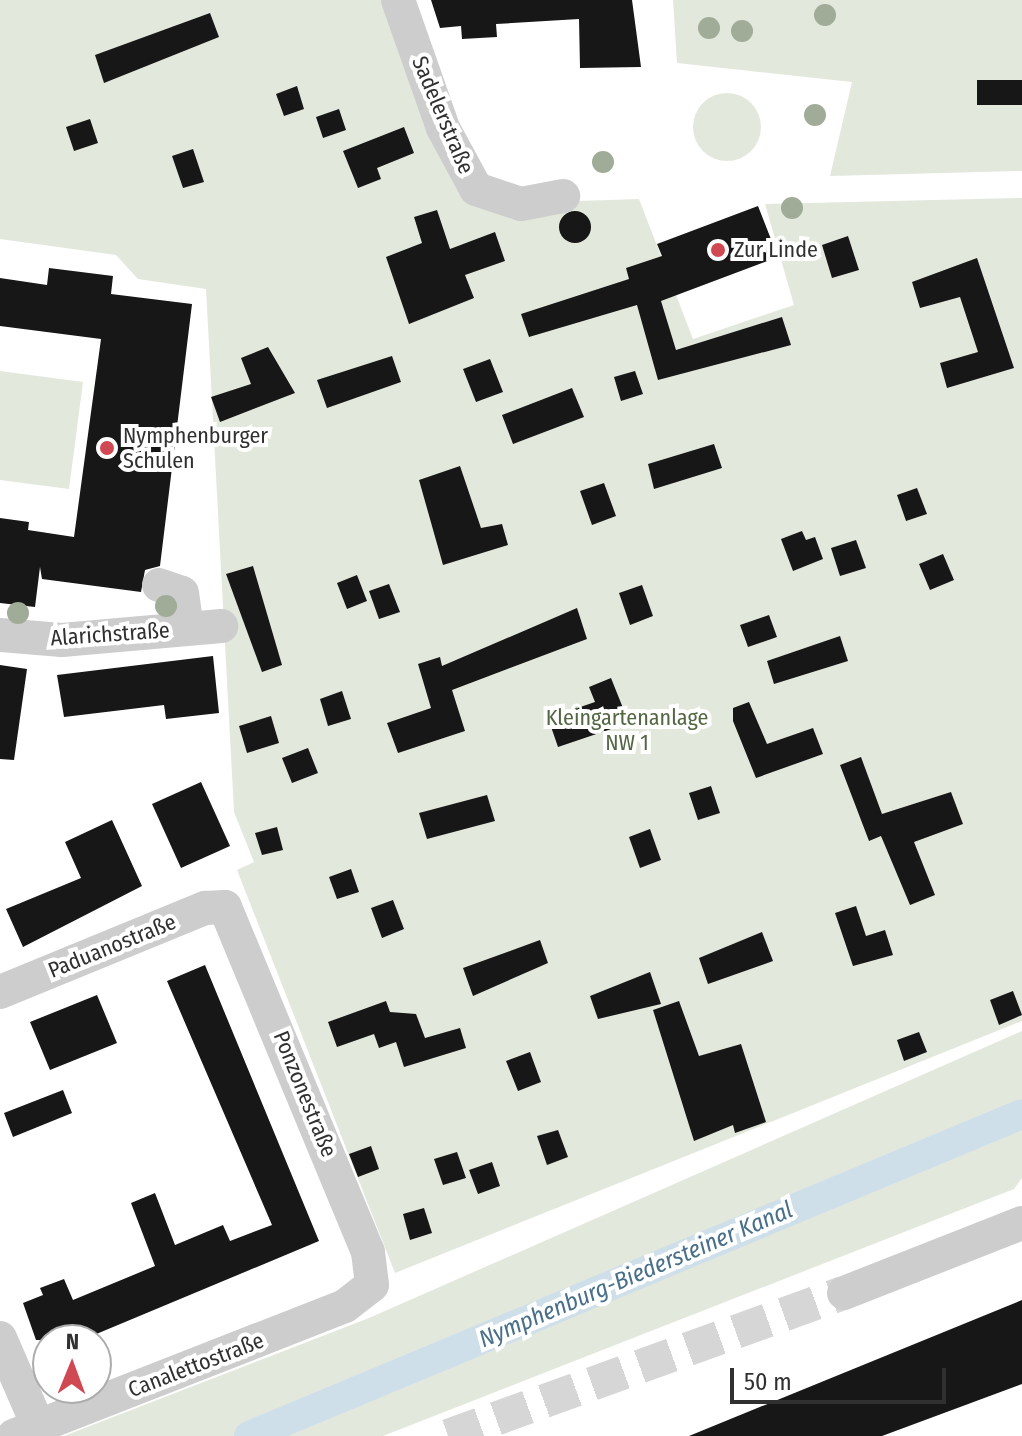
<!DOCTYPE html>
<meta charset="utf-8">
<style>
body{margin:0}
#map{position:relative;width:1022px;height:1436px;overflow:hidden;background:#fff;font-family:"Fira Sans Condensed",sans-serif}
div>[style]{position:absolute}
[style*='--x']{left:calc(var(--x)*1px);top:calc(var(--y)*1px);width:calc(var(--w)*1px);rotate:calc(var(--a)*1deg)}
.green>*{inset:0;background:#e3e8dd}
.round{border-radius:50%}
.canal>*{height:30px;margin:-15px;padding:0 15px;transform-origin:15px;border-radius:15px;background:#cfdfe9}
.building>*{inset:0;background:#171717}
.minor-tunnel>*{height:34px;margin-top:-17px;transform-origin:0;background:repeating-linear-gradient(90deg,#d6d6d6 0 34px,transparent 0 51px)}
.minor>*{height:34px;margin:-17px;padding:0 17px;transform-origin:17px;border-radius:17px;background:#cdcdcd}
.trees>*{width:22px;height:22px;margin:-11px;border-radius:50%;background:#a0ab98}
.dots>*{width:22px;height:22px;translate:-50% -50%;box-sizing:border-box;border:4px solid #fff;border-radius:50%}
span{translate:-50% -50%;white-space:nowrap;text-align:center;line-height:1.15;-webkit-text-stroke:8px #fff;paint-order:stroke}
.street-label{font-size:22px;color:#303030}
.poi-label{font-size:22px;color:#303030}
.left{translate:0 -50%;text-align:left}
.park-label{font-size:22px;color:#536743}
.water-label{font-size:24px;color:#486f89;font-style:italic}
.north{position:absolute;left:32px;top:1324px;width:80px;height:80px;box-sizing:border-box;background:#fff;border:2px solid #acacac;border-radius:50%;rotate:1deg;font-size:22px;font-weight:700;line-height:32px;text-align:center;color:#303030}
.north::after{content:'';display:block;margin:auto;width:28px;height:36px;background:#d04952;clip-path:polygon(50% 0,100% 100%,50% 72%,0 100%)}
.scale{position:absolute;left:730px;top:1368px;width:216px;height:36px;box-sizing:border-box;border:4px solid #303030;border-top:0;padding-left:10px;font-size:24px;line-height:28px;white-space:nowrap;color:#303030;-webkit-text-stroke:6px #fff;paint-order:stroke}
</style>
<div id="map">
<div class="green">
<div style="clip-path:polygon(0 0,387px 0,467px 196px,512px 219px,577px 201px,639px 199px,693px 339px,794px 305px,765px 204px,1022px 198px,1022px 1021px,395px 1273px,237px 870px,254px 862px,234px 812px,206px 289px,138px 279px,116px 255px,0 239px)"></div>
<div style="clip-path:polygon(673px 0,1022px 0,1022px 171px,830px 176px,852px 82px,677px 63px)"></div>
<div class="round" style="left:693px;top:93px;width:68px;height:68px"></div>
<div style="clip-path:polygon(0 371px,83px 382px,69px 489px,0 480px)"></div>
<div style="clip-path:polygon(1022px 1031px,1022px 1178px,1014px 1189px,383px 1436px,64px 1436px,369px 1318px)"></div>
</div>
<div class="canal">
<div style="--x:249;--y:1436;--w:837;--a:-22.61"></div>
</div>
<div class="building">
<div style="clip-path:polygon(431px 0,632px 0,641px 67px,580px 68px,579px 19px,496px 24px,497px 37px,462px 39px,461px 26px,440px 28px)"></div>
<div style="clip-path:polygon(210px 13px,219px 37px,104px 83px,95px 55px)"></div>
<div style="clip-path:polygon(977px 80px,1022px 80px,1022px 105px,977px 105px)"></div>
<div style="clip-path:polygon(297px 86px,304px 109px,284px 116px,276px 94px)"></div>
<div style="clip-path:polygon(339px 109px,346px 130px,323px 138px,316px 117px)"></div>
<div style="clip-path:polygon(90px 119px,98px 143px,74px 151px,66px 127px)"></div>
<div style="clip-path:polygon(404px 127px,414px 153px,377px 168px,381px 179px,358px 188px,343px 151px)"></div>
<div style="clip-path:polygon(193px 149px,204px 182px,183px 188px,172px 156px)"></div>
<div style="clip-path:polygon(758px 206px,778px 257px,661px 301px,676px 350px,782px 317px,791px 345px,658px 380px,637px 305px,529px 337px,521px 314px,629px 279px,626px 268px,662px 256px,657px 244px)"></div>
<div style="clip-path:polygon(437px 210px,450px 249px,495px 232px,505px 261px,465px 275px,474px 298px,409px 324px,386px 257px,422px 243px,414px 217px)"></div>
<div class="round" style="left:559px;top:211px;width:32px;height:32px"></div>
<div style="clip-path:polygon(848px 236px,859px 270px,832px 278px,822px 245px)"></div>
<div style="clip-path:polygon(977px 258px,1014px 368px,947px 388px,940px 363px,978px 352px,960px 297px,920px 308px,912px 282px)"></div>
<div style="clip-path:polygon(49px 268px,113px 276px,111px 294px,192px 304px,160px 566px,145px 570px,141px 592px,42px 579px,40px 567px,35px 607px,0 603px,0 518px,29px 522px,28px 530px,74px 537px,101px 339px,0 326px,0 278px,47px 285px)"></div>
<div style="clip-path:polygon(268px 347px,295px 393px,220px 422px,211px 397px,251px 384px,241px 358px)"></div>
<div style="clip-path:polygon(392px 356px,401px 382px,327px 408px,317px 380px)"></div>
<div style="clip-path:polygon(490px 359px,503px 392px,476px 402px,463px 369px)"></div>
<div style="clip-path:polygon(635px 371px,643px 394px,621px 401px,614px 377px)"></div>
<div style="clip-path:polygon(572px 388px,584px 417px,513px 444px,502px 415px)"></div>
<div style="clip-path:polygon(714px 444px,722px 468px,654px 489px,648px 464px)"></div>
<div style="clip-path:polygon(460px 466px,481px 528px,502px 524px,508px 545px,443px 565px,419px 480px)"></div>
<div style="clip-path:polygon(604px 483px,616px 516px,592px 525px,580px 491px)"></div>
<div style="clip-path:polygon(917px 488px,927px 514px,906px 521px,897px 495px)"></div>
<div style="clip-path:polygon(802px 531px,806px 540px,815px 537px,823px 559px,793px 571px,781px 539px)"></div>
<div style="clip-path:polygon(856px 540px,866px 568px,840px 576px,831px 548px)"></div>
<div style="clip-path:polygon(943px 554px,954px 580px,930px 590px,919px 564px)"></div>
<div style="clip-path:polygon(253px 566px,282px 665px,262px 672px,226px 574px)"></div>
<div style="clip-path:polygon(357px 575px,367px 601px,347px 609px,337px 583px)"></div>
<div style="clip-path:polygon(389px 584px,400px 612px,379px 619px,369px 591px)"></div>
<div style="clip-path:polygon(642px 585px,653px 616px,630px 625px,619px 593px)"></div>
<div style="clip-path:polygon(577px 608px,587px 639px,452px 690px,465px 731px,398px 753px,387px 723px,431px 708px,418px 664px,440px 657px,442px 666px)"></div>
<div style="clip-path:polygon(769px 615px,777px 637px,748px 647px,740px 625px)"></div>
<div style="clip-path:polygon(840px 636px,848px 661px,774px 684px,767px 661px)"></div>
<div style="clip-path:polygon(213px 656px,219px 713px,166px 719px,164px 705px,64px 717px,57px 675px)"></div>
<div style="clip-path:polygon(0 665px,27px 669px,14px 760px,0 759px)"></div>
<div style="clip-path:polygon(611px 678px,629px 723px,558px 747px,548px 718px,595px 702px,589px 687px)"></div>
<div style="clip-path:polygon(342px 691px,351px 719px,328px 726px,320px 699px)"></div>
<div style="clip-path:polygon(749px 702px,767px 744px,813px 728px,823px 754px,756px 778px,733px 721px,733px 708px)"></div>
<div style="clip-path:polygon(271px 716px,279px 743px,247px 753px,239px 726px)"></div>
<div style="clip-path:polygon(308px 748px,318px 773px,292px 783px,282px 758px)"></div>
<div style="clip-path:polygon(861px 757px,882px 814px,951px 792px,963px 824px,914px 842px,935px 895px,910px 905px,881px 836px,869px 841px,840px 765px)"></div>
<div style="clip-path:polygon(201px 782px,230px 846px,181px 868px,152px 804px)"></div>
<div style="clip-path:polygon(711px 786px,720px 813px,698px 820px,689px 793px)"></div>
<div style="clip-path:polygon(487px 795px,495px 821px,427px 839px,419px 813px)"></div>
<div style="clip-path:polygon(112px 820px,142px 886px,23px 947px,6px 909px,81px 878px,65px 842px)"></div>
<div style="clip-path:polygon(277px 827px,283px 850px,262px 855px,255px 833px)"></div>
<div style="clip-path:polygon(650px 829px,661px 860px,640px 868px,629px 837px)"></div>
<div style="clip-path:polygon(351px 869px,359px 892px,337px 899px,329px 877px)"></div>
<div style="clip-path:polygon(393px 900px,404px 929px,382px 938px,371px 908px)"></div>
<div style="clip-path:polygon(856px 906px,866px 936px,885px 930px,893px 955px,853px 966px,835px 913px)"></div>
<div style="clip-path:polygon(762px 932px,773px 961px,708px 984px,699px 958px)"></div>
<div style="clip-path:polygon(540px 940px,548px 963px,473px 996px,463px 968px)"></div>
<div style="clip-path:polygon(205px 965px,319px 1241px,82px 1340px,36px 1340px,23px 1303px,43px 1295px,40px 1288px,64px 1279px,73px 1300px,155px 1266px,131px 1203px,155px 1193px,175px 1245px,223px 1225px,230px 1241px,272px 1225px,167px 981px)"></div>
<div style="clip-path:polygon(650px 972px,661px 1004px,598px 1019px,590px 996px)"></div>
<div style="clip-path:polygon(1013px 991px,1022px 1015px,999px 1025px,990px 1000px)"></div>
<div style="clip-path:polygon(97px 995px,117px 1043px,50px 1070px,30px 1022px)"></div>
<div style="clip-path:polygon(386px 1001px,390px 1012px,416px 1014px,425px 1038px,460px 1028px,466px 1048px,404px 1067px,396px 1042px,379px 1048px,374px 1034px,337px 1047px,328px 1022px)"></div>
<div style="clip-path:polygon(679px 1001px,699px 1056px,741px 1044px,766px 1122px,735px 1133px,733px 1125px,694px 1141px,653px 1010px)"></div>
<div style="clip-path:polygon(919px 1032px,927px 1052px,904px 1061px,897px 1040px)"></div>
<div style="clip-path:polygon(530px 1052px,541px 1082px,518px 1091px,506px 1061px)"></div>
<div style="clip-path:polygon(63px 1090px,72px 1113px,13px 1137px,4px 1113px)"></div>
<div style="clip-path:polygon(558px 1130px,568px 1157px,547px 1165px,537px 1136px)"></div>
<div style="clip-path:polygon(371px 1146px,379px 1169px,358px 1177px,349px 1154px)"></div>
<div style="clip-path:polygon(457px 1152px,466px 1178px,443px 1185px,434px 1159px)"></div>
<div style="clip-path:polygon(492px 1162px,500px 1186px,478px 1194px,469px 1170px)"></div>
<div style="clip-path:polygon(424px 1208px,432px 1233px,410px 1240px,403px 1214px)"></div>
<div style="clip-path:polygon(1022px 1300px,1022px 1384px,882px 1436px,689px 1436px)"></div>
</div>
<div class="minor-tunnel">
<div style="--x:448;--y:1436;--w:421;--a:-19.9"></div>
</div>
<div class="minor">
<div style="--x:398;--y:0;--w:136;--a:70.6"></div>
<div style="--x:443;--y:128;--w:69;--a:61.6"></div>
<div style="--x:476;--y:189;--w:47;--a:18.4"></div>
<div style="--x:521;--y:204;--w:43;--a:-10.8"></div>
<div style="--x:159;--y:585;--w:24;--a:19"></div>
<div style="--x:182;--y:593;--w:35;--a:82"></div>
<div style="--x:0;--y:635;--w:62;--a:4.6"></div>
<div style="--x:62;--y:640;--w:160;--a:-5"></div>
<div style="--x:0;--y:992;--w:222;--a:-22.3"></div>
<div style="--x:205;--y:908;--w:20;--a:-3"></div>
<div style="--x:225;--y:907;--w:373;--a:67.5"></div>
<div style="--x:368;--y:1252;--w:33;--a:83"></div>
<div style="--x:372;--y:1285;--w:34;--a:142"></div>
<div style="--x:345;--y:1306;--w:356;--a:158.6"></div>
<div style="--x:844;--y:1293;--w:191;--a:-21.5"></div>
<div style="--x:0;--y:1338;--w:96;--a:66.6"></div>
</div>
<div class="trees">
<div style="left:825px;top:15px"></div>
<div style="left:709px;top:28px"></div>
<div style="left:742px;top:31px"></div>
<div style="left:815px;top:115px"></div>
<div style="left:603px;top:162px"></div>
<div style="left:792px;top:208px"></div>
<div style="left:166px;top:606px"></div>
<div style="left:18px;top:613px"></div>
</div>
<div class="dots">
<div style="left:718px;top:250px;background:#d04952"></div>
<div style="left:107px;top:448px;background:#d04952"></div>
</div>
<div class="street-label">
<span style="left:443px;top:115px;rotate:67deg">Sadelerstraße</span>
<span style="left:110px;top:634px;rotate:-4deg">Alarichstraße</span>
<span style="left:112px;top:946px;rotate:-22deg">Paduanostraße</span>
<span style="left:305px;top:1094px;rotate:68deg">Ponzonestraße</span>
<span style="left:196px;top:1365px;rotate:-21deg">Canalettostraße</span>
</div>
<div class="poi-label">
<span class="left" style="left:734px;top:250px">Zur Linde</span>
<span class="left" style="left:123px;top:448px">Nymphenburger<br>Schulen</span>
</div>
<div class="park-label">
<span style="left:627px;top:730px">Kleingartenanlage<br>NW 1</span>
</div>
<div class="water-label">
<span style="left:636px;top:1275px;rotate:-23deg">Nymphenburg-Biedersteiner Kanal</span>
</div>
<div class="north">N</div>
<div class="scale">50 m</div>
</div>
